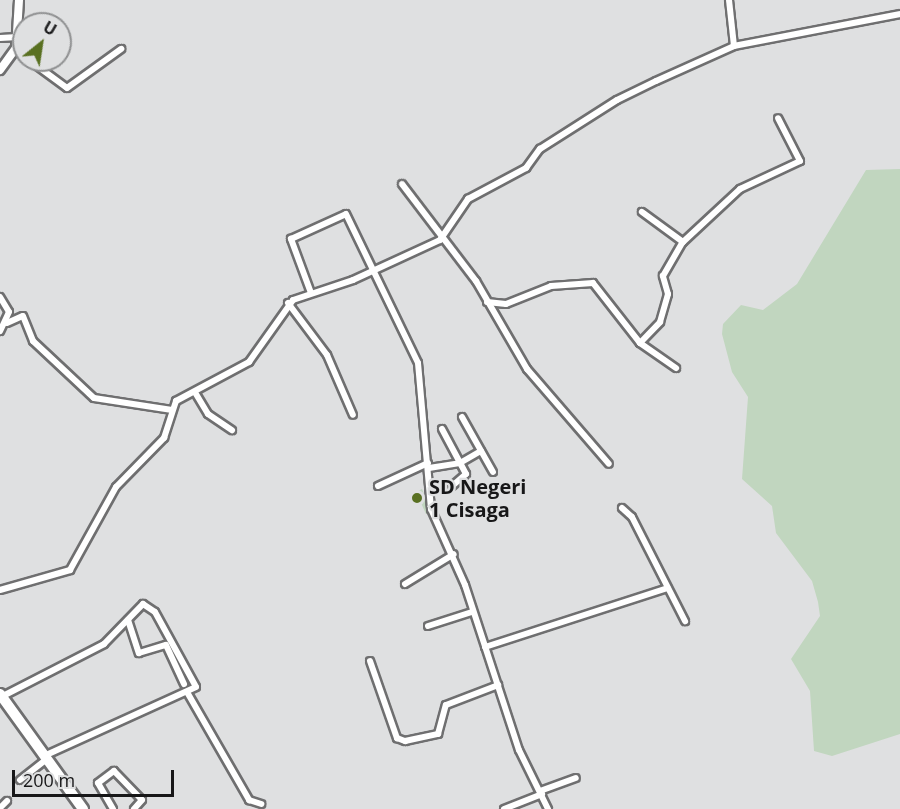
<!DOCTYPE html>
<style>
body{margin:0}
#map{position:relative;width:900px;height:809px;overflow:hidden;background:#dfe0e1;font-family:"Open Sans",sans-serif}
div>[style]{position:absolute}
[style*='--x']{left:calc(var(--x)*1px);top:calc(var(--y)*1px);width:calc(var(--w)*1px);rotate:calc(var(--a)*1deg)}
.green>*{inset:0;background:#c1d6bf}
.roads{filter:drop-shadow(2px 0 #6f6f70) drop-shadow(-2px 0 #6f6f70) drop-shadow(0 2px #6f6f70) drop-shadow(0 -2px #6f6f70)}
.street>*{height:6px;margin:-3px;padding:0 3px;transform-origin:3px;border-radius:3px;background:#fff}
.secondary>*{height:8px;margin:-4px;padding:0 4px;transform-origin:4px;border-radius:4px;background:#fff}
.highway>*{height:10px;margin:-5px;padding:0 5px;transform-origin:5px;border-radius:5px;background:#fff}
.dots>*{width:16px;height:16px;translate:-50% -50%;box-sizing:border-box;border:3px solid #dfe0e1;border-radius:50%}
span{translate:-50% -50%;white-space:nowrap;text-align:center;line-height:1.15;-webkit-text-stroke:4.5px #dfe0e1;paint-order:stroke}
.poi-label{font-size:20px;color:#171718;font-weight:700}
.left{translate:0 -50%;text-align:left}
.north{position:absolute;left:12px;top:12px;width:60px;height:60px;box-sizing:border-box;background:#dfe0e1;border:2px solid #8f9091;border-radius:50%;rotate:30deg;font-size:16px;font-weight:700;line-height:24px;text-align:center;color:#171718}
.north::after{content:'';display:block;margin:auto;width:21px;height:27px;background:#597021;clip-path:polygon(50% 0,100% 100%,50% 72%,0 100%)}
.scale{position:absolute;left:12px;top:770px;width:162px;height:27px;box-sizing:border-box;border:3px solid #171718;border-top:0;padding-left:8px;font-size:18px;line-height:21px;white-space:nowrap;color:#171718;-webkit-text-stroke:4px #dfe0e1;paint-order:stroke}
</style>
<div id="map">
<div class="green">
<div style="clip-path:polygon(900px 169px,900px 734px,832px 756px,814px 751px,810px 691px,791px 659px,820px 616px,818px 602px,812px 581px,776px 533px,772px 506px,742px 479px,748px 397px,732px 372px,722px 334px,723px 324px,741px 305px,763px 310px,797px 284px,866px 170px)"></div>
<div style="clip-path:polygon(422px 489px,431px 512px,426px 514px,416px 492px)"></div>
</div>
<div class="roads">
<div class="street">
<div style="--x:729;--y:0;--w:46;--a:83.8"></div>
<div style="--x:0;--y:38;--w:18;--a:-3"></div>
<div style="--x:16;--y:48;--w:11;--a:41"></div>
<div style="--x:29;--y:60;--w:47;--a:36.4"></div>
<div style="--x:67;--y:88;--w:67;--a:-35.8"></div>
<div style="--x:402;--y:184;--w:122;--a:52.7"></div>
<div style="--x:476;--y:281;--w:102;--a:59.9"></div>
<div style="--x:527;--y:369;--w:125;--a:49.2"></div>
<div style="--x:683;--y:242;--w:78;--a:-42.9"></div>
<div style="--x:740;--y:189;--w:66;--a:-25"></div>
<div style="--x:800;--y:161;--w:48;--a:-117.1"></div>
<div style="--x:311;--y:293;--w:58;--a:-110.3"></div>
<div style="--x:291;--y:239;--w:60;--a:-24.4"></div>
<div style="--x:346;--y:214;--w:165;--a:64.2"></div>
<div style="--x:418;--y:363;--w:147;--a:84.9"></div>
<div style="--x:431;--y:509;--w:83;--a:65.9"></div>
<div style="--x:465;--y:585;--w:174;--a:71.9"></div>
<div style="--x:519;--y:750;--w:66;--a:63.8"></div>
<div style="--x:0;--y:297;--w:17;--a:59"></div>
<div style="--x:9;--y:312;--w:21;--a:115"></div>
<div style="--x:487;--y:302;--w:19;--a:6"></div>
<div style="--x:506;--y:304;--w:48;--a:-21.8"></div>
<div style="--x:551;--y:286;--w:42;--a:-4.1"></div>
<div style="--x:593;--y:283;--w:76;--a:51.9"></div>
<div style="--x:640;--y:343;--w:44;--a:34.8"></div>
<div style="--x:288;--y:303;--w:65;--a:53.1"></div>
<div style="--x:327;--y:355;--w:65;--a:66.6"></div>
<div style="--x:7;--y:323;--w:17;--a:-24"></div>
<div style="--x:23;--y:316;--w:27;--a:68"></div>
<div style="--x:33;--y:341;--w:83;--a:43.1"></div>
<div style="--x:94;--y:398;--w:79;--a:8.7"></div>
<div style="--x:640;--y:343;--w:29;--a:-46"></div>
<div style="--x:660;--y:322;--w:29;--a:-74"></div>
<div style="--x:668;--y:294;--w:19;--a:-106"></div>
<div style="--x:663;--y:276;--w:39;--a:-60"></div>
<div style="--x:683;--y:242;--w:51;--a:-143.8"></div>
<div style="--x:196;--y:394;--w:23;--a:59"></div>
<div style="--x:208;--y:414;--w:29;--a:34"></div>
<div style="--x:462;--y:417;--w:63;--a:60.6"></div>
<div style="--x:442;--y:429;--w:51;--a:61.9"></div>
<div style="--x:466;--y:474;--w:18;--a:139"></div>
<div style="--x:429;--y:468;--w:31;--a:-9"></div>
<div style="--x:460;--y:463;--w:24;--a:-30"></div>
<div style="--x:378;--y:486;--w:55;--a:-24.7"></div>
<div style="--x:622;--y:508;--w:13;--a:42"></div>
<div style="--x:632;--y:517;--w:117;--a:63"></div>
<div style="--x:405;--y:584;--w:57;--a:-31.5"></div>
<div style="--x:0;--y:590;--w:73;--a:-15.9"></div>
<div style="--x:70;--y:570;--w:95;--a:-61"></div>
<div style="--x:116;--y:487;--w:69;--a:-45.6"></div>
<div style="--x:164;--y:438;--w:39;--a:-72"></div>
<div style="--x:176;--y:401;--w:83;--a:-28.1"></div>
<div style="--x:249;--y:362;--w:76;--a:-54.6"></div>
<div style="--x:293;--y:300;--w:63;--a:-18.4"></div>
<div style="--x:353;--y:280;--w:96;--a:-24.7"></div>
<div style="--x:440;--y:240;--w:50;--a:-55.7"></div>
<div style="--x:468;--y:199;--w:66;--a:-28.1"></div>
<div style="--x:526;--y:168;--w:24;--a:-54"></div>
<div style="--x:540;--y:149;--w:91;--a:-32.5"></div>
<div style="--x:617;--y:100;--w:43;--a:-26"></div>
<div style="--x:656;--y:81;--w:85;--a:-24.2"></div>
<div style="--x:734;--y:46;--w:169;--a:-10.9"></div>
<div style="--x:128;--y:620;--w:35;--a:72"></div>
<div style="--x:139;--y:653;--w:28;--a:-17"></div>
<div style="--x:166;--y:645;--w:43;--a:65.2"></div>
<div style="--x:428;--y:626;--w:46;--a:-17.7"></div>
<div style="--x:485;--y:647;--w:192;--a:-17.9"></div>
<div style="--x:370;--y:661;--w:82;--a:70.7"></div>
<div style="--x:397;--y:738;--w:9;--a:21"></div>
<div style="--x:405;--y:741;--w:34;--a:-12"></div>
<div style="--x:438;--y:734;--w:30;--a:-75"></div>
<div style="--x:446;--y:705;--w:56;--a:-21"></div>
<div style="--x:187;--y:692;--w:125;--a:60.1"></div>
<div style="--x:249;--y:800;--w:13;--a:18"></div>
<div style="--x:1;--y:697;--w:116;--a:-27.2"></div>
<div style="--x:104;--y:644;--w:56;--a:-45.7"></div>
<div style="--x:143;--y:604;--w:14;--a:34"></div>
<div style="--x:155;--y:612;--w:85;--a:61.3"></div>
<div style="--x:196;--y:687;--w:167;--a:155.6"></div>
<div style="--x:20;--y:780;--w:33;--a:-38"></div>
<div style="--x:540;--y:791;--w:38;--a:-20"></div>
<div style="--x:0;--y:808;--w:10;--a:-45"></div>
<div style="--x:113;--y:809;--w:30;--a:-120"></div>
<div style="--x:98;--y:783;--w:20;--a:-37"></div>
<div style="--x:114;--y:771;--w:40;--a:46"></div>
<div style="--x:142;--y:800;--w:12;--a:132"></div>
<div style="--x:504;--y:809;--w:41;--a:-21.5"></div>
</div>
<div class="secondary">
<div style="--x:0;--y:70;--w:27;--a:-54"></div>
<div style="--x:16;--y:48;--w:48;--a:-86.4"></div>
</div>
<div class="highway">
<div style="--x:0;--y:694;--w:142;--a:54.2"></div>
</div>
</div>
<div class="dots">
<div style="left:417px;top:498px;background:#597021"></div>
</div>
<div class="poi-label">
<span class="left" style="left:429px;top:498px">SD Negeri<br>1 Cisaga</span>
</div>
<div class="north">U</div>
<div class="scale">200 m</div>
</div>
